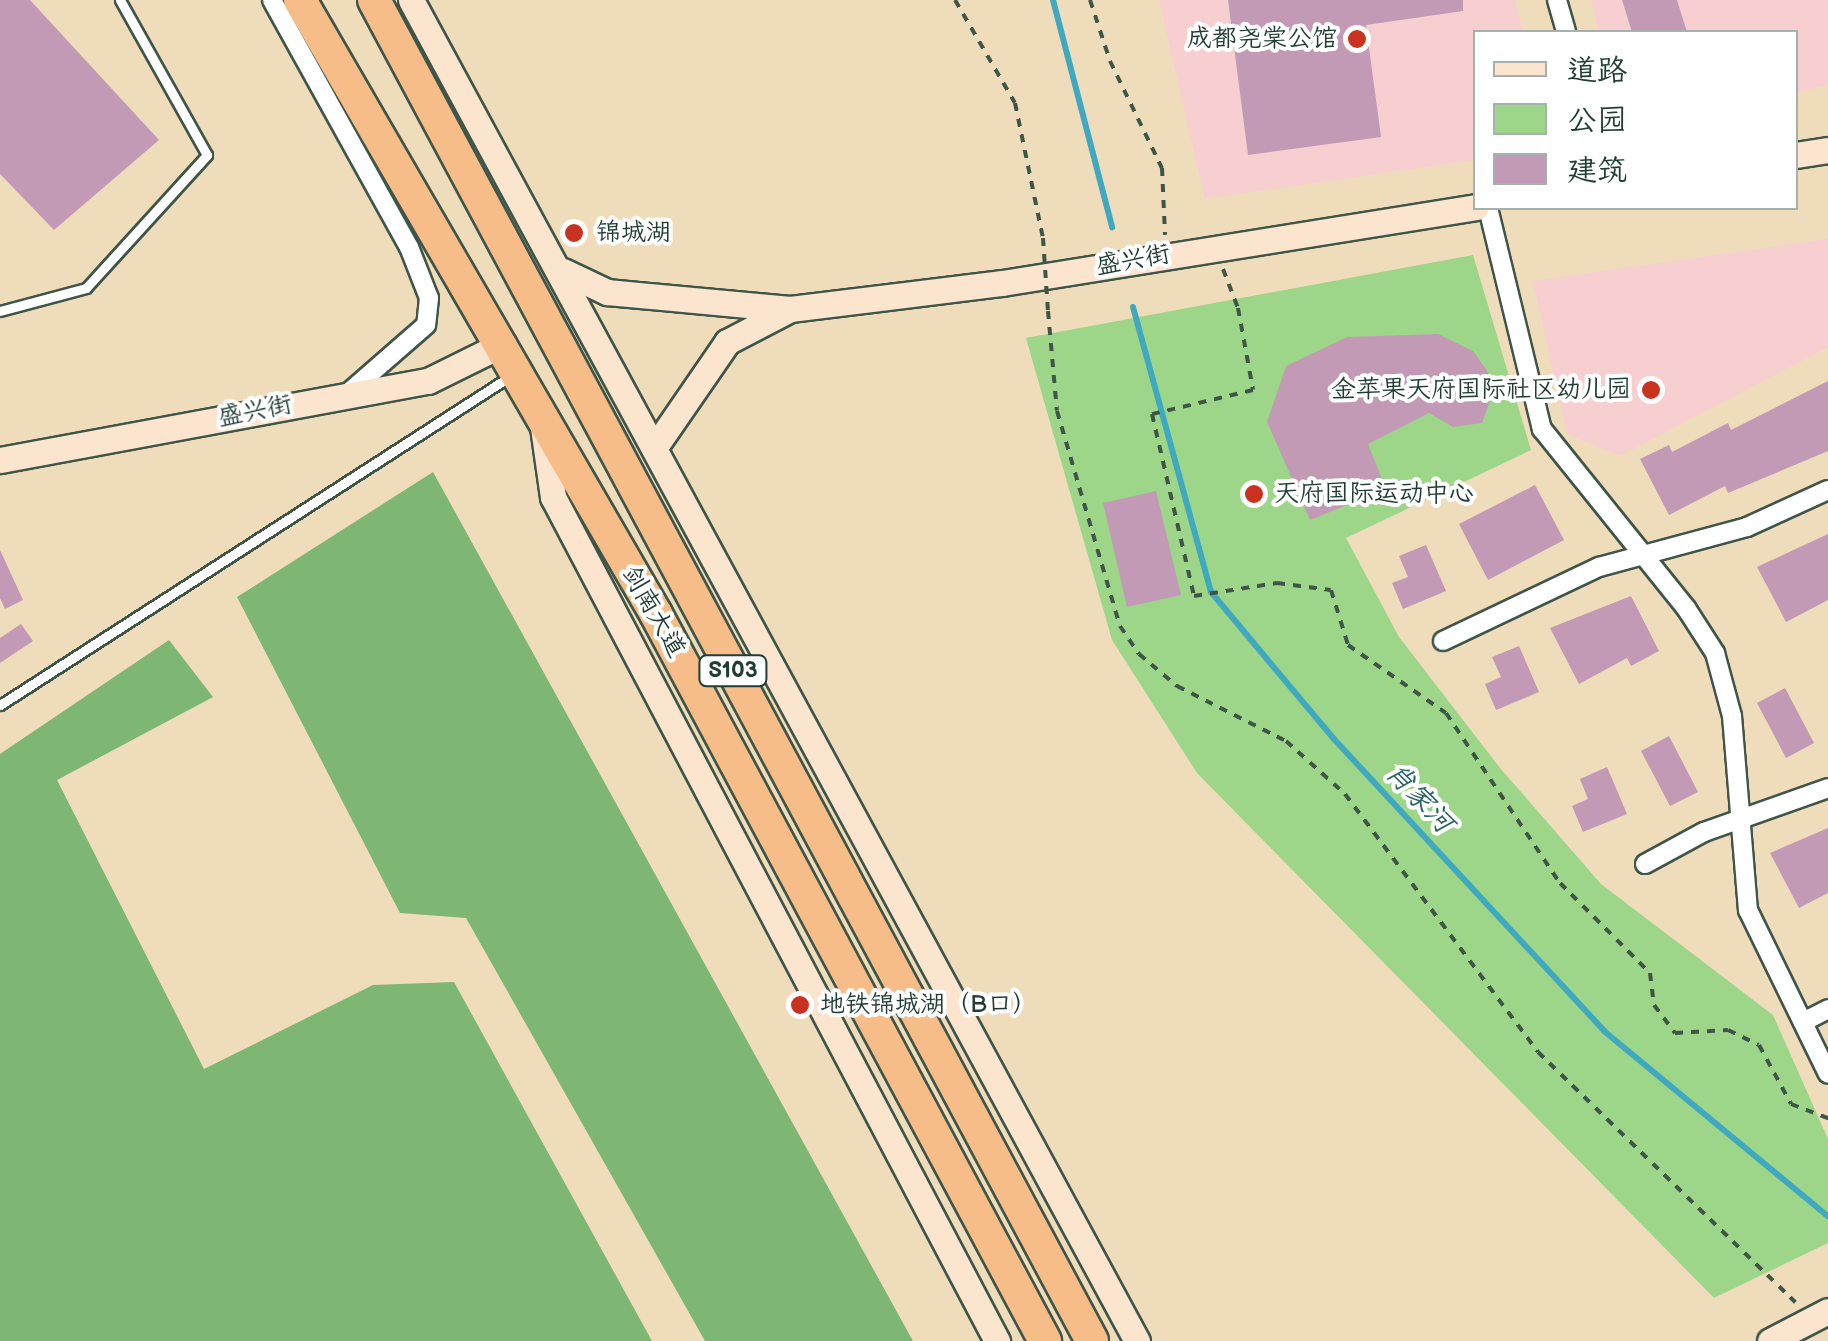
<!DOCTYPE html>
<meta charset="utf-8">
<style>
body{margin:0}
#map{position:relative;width:1828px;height:1341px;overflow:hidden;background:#efdcbb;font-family:"Balsamiq Sans","LXGW WenKai TC",sans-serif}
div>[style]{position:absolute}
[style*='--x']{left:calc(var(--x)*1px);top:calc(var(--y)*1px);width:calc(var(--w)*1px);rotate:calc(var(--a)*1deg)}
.built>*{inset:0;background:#f7cfd0}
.green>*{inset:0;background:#9dd688}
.forest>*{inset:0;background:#7eb774}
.stream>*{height:6px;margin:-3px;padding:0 3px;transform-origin:3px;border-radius:3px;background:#40a9c0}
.building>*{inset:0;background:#c29ab5}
.path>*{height:4px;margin-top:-2px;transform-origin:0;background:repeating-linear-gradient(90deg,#3e5548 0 8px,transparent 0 16px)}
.roads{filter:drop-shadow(2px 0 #3e5548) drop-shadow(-2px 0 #3e5548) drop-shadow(0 2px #3e5548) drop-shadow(0 -2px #3e5548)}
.lane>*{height:9px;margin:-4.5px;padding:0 4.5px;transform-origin:4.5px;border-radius:4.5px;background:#fff}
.street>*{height:18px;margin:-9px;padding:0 9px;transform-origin:9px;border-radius:9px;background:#fff}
.secondary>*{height:25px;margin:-12.5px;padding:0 12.5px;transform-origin:12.5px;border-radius:12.5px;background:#fce5cf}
.highway>*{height:32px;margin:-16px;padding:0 16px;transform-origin:16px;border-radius:16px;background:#f7bd88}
.path-bridge>*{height:4px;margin-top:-2px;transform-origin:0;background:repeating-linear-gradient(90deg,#3e5548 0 8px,transparent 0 16px)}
.dots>*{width:28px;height:28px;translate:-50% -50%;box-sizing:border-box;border:5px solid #fff;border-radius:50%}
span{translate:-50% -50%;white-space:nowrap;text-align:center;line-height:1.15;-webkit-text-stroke:8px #fff;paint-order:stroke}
.shield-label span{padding:2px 8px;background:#fff;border:2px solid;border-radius:8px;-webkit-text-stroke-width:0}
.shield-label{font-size:22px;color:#1f3d34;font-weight:700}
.poi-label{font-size:25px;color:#1f3d34}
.right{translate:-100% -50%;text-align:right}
.left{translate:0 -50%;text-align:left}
.street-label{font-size:25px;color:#1f3d34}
.water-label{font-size:28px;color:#2b6365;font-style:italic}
.legend{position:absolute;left:1473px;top:30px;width:325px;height:180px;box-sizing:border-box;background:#fff;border:2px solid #a5b1ae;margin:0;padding:12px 18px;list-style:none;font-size:30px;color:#1f3d34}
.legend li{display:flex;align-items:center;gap:20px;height:50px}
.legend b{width:50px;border:2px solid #a5b1ae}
</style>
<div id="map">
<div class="built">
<div style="clip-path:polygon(1159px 0,1515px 0,1523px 32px,1476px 32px,1475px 160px,1205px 199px)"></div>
<div style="clip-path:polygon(1591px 0,1828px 0,1828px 85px,1796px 92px,1796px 32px,1599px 32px)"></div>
<div style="clip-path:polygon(1828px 239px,1828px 347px,1620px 456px,1567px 434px,1533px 281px)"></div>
</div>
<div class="green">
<div style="clip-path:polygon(1473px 255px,1531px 450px,1346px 538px,1399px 637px,1500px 768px,1601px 884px,1773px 1015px,1828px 1139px,1828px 1243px,1714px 1298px,1197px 773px,1112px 640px,1026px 338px)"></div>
</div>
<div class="forest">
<div style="clip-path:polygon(433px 472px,913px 1341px,705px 1341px,466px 918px,400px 913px,237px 597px)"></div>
<div style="clip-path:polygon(169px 640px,213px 697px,57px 780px,204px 1069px,373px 985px,454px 982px,652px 1341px,0 1341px,0 754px)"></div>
</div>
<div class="stream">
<div style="--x:1053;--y:0;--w:235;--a:75.4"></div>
<div style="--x:1133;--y:307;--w:295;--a:74.7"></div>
<div style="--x:1211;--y:592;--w:192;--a:50.1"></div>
<div style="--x:1334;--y:739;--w:398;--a:47.2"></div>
<div style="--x:1604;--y:1031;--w:291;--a:39.6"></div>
</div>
<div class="building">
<div style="clip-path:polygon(0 0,30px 0,159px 140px,54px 230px,0 174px)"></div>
<div style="clip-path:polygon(1228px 0,1463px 0,1463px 11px,1366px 25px,1381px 137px,1248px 155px)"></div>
<div style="clip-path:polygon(1622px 0,1677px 0,1687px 32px,1632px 32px)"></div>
<div style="clip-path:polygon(1438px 334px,1473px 351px,1488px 372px,1491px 398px,1482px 423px,1453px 427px,1429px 413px,1368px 444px,1386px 489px,1310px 520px,1267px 422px,1286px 366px,1347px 337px)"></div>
<div style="clip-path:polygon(1828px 381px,1828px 451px,1728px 493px,1725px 486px,1669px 515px,1640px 459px,1669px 445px,1672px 452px,1728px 423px,1731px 430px)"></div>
<div style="clip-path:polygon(1535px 485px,1564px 540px,1488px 580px,1459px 524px)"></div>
<div style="clip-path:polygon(1156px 491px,1181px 595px,1127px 607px,1103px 503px)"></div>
<div style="clip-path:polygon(1828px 534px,1828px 600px,1786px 622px,1757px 567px)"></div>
<div style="clip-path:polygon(1426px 545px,1446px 591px,1403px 609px,1392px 583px,1408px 577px,1399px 556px)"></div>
<div style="clip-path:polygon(0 550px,23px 600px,5px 609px,0 598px)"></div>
<div style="clip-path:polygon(1631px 596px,1659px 651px,1631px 666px,1627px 658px,1579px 684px,1550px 628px)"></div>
<div style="clip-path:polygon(21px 624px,33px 641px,0 663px,0 638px)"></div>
<div style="clip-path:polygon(1519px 646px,1539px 692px,1496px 710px,1485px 684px,1501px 677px,1492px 657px)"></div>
<div style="clip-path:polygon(1785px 688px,1814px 743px,1786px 758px,1757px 703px)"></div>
<div style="clip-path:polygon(1669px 736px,1698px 792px,1670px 806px,1641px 751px)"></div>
<div style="clip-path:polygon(1607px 767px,1627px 814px,1583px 832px,1572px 806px,1588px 799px,1580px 779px)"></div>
<div style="clip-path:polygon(1828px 828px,1828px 893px,1799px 908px,1770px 853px)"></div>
</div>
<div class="path">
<div style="--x:955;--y:0;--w:119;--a:59.8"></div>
<div style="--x:1015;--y:103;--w:138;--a:78.3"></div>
<div style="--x:1090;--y:0;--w:64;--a:71.8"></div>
<div style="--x:1110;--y:61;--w:119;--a:64.1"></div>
<div style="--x:1162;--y:168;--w:67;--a:87.4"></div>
<div style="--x:1223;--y:269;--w:42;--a:69"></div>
<div style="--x:1238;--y:308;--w:83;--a:79.6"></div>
<div style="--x:1253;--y:390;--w:104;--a:166.6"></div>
<div style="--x:1152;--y:414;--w:187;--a:77"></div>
<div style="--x:1194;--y:596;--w:84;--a:-8.9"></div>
<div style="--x:1277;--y:583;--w:54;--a:7.4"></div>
<div style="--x:1331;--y:590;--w:58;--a:72.8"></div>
<div style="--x:1348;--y:645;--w:119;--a:34.8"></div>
<div style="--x:1446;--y:713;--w:205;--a:56.2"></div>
<div style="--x:1560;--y:883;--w:127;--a:45"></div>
<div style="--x:1650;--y:973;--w:32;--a:83"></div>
<div style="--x:1654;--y:1005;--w:35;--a:53"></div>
<div style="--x:1675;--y:1033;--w:53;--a:-3.2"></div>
<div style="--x:1728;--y:1030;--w:34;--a:26"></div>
<div style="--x:1759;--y:1045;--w:67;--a:61.5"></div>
<div style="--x:1791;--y:1104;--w:40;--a:21"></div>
<div style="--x:1048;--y:311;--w:100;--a:84.9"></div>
<div style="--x:1057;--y:411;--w:224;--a:73.7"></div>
<div style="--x:1120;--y:626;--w:34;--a:56"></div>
<div style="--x:1139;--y:654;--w:50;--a:40.1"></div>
<div style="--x:1177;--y:686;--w:122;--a:26.8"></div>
<div style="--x:1286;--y:741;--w:79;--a:41.9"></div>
<div style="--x:1345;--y:794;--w:322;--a:53.2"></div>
<div style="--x:1538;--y:1052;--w:359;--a:44.2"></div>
</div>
<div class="roads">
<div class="lane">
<div style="--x:0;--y:311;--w:89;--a:-15"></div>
<div style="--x:86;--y:288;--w:180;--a:-47.7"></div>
<div style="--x:207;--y:155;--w:178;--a:-119.3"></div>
<div style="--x:0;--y:705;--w:606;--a:-32.8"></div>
</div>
<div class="street">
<div style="--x:272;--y:0;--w:282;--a:61"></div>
<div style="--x:409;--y:247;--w:55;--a:68.6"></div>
<div style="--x:429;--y:298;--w:27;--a:96"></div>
<div style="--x:426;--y:325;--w:105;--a:138.9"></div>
<div style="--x:1557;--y:0;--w:33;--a:74"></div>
<div style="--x:1488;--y:208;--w:228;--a:76.3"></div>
<div style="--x:1542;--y:429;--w:230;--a:51.2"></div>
<div style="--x:1686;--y:608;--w:54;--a:57.2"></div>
<div style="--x:1715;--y:653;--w:65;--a:74.9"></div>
<div style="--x:1732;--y:716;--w:195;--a:85.3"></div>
<div style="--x:1748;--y:910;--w:182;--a:64"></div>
<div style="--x:1443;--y:641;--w:173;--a:-25.4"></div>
<div style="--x:1599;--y:567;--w:153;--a:-15.1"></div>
<div style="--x:1747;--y:527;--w:89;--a:-24.6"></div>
<div style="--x:1645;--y:864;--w:67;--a:-28.5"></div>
<div style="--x:1704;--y:832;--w:132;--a:-19.5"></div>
<div style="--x:1803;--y:1022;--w:28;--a:-27"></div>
</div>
<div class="secondary">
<div style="--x:411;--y:0;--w:1525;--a:61.57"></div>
<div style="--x:1796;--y:155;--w:32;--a:-9"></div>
<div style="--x:563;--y:271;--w:49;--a:25.5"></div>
<div style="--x:607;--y:292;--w:184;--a:5.3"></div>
<div style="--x:790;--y:309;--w:214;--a:-7"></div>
<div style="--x:1002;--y:283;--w:480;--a:-9.1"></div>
<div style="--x:543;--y:427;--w:71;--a:81.9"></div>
<div style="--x:553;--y:497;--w:954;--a:62.25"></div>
<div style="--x:657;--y:444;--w:124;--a:-55.5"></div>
<div style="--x:727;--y:342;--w:71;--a:-27.6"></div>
<div style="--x:0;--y:460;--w:435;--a:-10.5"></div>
<div style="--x:428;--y:381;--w:84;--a:-26.3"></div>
<div style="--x:1770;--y:1341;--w:65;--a:-27.3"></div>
</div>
<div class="highway">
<div style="--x:300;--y:0;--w:710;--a:59.89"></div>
<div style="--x:656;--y:614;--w:825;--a:61.85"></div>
<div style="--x:374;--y:0;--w:1521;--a:61.83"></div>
</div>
</div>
<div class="path-bridge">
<div style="--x:1043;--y:238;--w:73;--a:86.1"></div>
</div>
<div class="dots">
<div style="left:1357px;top:39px;background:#c8321e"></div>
<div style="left:574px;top:233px;background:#c8321e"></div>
<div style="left:1651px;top:390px;background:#c8321e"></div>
<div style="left:1254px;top:494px;background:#c8321e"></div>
<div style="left:800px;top:1005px;background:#c8321e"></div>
</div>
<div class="shield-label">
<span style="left:733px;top:671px">S103</span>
</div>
<div class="poi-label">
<span class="right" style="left:1337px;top:39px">成都尧棠公馆</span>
<span class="left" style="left:596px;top:233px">锦城湖</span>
<span class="right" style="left:1631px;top:390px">金苹果天府国际社区幼儿园</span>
<span class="left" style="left:1274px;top:494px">天府国际运动中心</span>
<span class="left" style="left:820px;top:1005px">地铁锦城湖（B口）</span>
</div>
<div class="street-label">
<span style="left:1133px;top:261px;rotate:-10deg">盛兴街</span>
<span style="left:255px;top:412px;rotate:-11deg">盛兴街</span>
<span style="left:653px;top:612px;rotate:60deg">剑南大道</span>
</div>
<div class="water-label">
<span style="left:1419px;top:798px;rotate:47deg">肖家河</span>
</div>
<ul class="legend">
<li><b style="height:12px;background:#fce5cf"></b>道路</li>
<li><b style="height:28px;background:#9dd688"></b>公园</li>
<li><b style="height:28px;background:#c29ab5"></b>建筑</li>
</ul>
</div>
